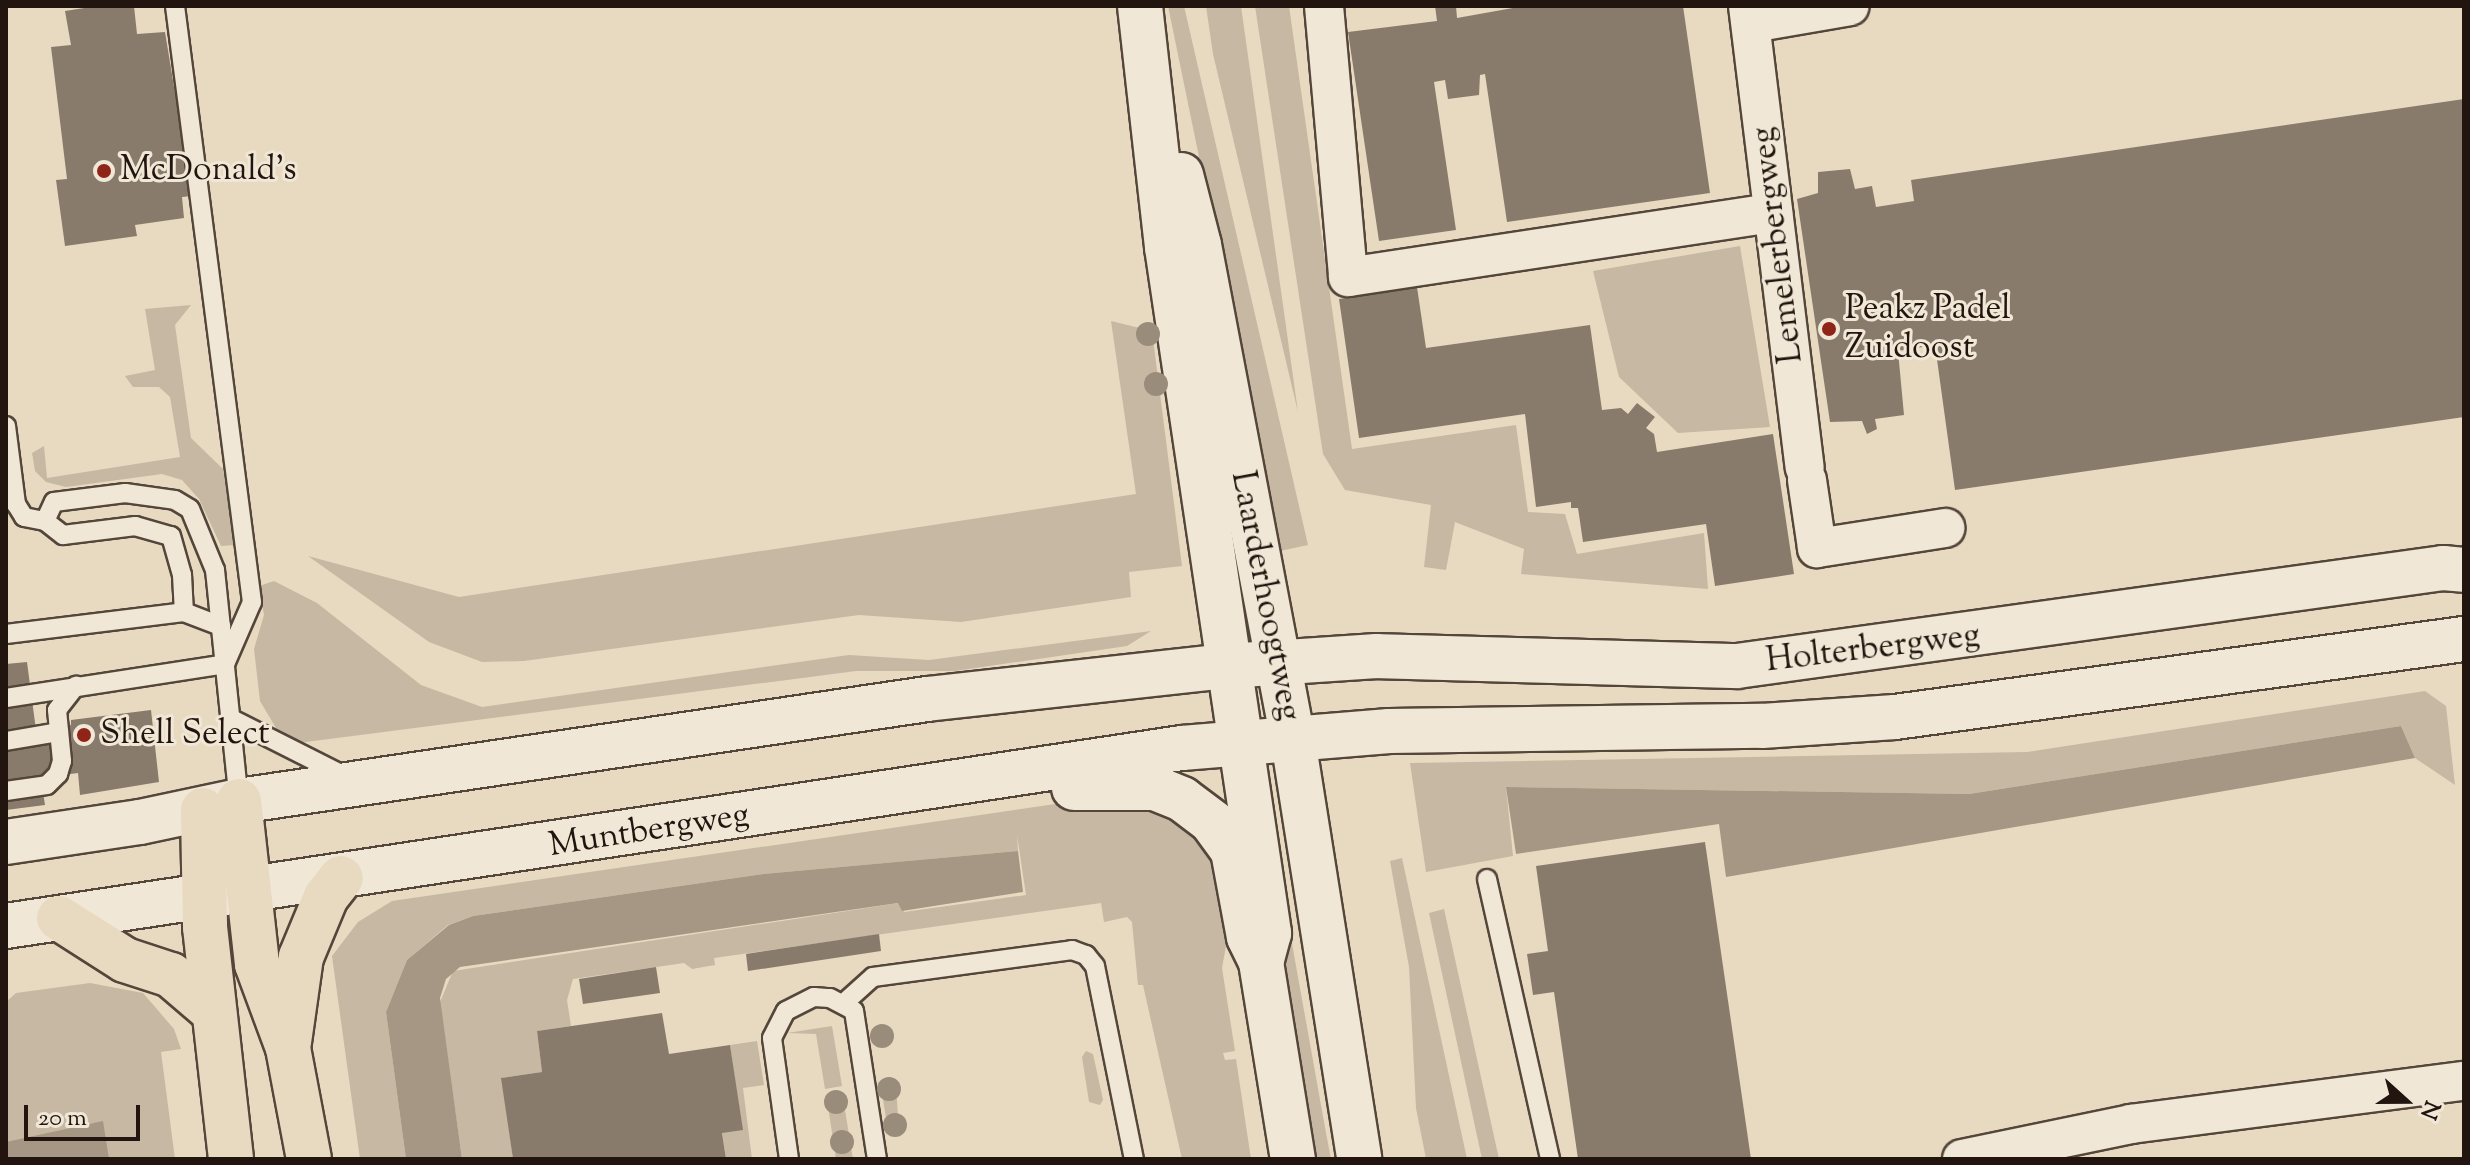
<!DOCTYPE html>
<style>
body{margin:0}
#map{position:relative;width:2470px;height:1165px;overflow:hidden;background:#e8dac0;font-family:"Sorts Mill Goudy",serif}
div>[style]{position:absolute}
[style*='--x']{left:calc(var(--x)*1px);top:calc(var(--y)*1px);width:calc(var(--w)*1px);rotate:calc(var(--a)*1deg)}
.green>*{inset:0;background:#c6b8a2}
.water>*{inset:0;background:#a59783}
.building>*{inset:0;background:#897b6b}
.roads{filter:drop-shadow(2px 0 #54463a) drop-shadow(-2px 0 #54463a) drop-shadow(0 2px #54463a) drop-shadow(0 -2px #54463a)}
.service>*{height:18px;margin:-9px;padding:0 9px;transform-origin:9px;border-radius:9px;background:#f0e7d6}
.minor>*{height:38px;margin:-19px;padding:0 19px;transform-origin:19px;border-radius:19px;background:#f0e7d6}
.tertiary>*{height:44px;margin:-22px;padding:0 22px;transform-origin:22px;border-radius:22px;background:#f0e7d6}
.secondary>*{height:44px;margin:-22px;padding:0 22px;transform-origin:22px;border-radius:22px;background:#f0e7d6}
.motorway>*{height:44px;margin:-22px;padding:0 22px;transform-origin:22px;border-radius:22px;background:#e8dac0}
.trees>*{width:24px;height:24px;margin:-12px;border-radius:50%;background:#9a8c7b}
.dots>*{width:22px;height:22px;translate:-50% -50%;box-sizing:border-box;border:4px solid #f0e7d6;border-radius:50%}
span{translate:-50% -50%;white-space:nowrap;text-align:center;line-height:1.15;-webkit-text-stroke:6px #f0e7d6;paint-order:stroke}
.poi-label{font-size:34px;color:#22140e}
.left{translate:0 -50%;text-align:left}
.street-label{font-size:34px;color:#22140e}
.frame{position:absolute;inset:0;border:8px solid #22140e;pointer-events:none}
.north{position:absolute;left:2366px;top:1061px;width:80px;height:80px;-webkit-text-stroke:6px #f0e7d6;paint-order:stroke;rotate:111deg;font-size:22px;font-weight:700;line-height:32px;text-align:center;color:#22140e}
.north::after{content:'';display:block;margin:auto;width:28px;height:36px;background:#22140e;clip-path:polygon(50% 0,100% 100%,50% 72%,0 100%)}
.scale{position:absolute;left:24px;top:1105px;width:116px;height:36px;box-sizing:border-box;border:4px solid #22140e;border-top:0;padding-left:10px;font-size:24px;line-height:28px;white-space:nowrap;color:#22140e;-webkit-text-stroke:6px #f0e7d6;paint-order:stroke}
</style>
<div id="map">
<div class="green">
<div style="clip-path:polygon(1168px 6px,1184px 6px,1308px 545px,1280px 551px)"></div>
<div style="clip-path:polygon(1206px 6px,1241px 6px,1298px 412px,1213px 54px)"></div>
<div style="clip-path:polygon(1255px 6px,1289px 6px,1352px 449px,1516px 425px,1528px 512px,1565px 514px,1577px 554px,1704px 533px,1708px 589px,1521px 574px,1524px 549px,1455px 522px,1446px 570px,1424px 567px,1431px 505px,1345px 490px,1323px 454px)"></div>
<div style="clip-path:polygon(1740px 246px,1770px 427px,1678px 433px,1619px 377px,1593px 271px)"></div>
<div style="clip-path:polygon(191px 305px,175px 325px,191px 438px,223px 469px,235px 545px,221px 546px,199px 499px,182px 480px,162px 474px,66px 487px,46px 482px,35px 471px,32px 453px,44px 446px,47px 478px,180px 457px,170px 397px,159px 387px,133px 387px,125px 376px,155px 370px,145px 309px)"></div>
<div style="clip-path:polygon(1111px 321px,1152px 331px,1182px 566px,1129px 572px,1131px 597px,961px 622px,859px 615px,524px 661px,482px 662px,429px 642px,308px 556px,459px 597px,1136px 494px)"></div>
<div style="clip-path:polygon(274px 581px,317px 603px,421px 685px,482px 707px,849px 655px,929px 660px,1151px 631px,1127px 646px,955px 671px,856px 671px,298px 743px,276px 728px,260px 701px,254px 649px,264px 615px,259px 586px)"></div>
<div style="clip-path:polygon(2425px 691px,2446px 706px,2455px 785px,2415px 758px,2401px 726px,1969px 794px,1506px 787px,1513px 856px,1426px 872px,1410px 763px,2027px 752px)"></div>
<div style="clip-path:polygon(1103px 797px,1141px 798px,1212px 844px,1228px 935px,1222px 968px,1235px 1051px,1223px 1053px,1225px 1060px,1236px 1059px,1251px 1159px,1182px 1159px,1143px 985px,1138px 985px,1132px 922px,1127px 917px,1104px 922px,1101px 903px,714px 958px,715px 965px,692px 969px,684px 963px,573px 979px,567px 1000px,571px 1026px,537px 1031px,542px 1072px,502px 1078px,513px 1159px,462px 1159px,440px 1002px,453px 971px,899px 903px,904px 912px,1026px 895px,1017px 835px,1018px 851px,763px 874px,473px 916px,448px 925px,407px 960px,386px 1012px,406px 1159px,360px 1159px,332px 956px,358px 922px,392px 901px)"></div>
<div style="clip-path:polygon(1402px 858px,1467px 1159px,1426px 1159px,1416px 1108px,1409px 967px,1390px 861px)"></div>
<div style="clip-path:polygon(1284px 899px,1326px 1133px,1331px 1159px,1316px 1159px,1313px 1146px,1276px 900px)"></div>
<div style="clip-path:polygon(1444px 909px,1499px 1159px,1482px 1159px,1429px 913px)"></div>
<div style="clip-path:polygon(90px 983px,143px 993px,174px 1029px,181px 1049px,161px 1052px,175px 1159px,6px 1159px,6px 1002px,16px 993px)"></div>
<div style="clip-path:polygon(832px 1026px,842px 1086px,825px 1089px,816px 1034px,787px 1033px)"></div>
<div style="clip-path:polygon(757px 1041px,764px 1085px,743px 1088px,752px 1159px,726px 1159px,722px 1132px,742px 1129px,730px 1045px)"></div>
<div style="clip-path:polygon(1086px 1051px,1093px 1054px,1103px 1100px,1100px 1105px,1089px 1102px,1082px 1057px)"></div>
<div style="clip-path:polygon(886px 1080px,896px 1083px,899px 1135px,888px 1131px,881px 1087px)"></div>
<div style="clip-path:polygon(843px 1098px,853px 1159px,836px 1159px,827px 1100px)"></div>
</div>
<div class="water">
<div style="clip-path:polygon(2401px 726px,2415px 758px,1726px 877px,1719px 824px,1516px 854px,1506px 787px,1969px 794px)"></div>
<div style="clip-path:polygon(1018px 851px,1023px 892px,902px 911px,898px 903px,460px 967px,446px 979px,440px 998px,462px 1159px,406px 1159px,386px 1012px,407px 960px,449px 925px,473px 916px,763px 874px)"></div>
<div style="clip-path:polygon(103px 1121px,109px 1159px,6px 1159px,6px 1142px)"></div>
</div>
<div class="building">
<div style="clip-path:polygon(97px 6px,134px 6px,137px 34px,165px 32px,192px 196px,182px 197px,184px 218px,135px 225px,137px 236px,65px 246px,56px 180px,67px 179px,51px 47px,71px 45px,65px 11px)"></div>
<div style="clip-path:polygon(1435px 6px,1456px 6px,1457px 18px,1524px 6px,1683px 6px,1710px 193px,1507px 222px,1485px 74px,1480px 75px,1479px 95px,1448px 99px,1445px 80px,1434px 82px,1456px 230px,1379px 241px,1348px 32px,1437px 21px)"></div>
<div style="clip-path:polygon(2464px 99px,2464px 417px,1955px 490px,1935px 345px,1898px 351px,1904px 415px,1875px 419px,1877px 429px,1867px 434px,1862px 421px,1830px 422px,1797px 199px,1818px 193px,1818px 172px,1850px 169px,1855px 189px,1872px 186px,1876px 207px,1914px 201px,1911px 180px)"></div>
<div style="clip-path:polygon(1417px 287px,1426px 348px,1590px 325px,1602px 410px,1621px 408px,1628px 414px,1637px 403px,1655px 417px,1646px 428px,1654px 434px,1657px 452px,1773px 434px,1794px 574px,1715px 586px,1706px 524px,1583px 542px,1578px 508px,1571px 508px,1571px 502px,1536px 507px,1525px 414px,1359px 438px,1339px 299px)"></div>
<div style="clip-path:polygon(27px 662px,36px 730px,71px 725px,71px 720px,151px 710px,159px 782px,80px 795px,78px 773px,41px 778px,45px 805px,6px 810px,6px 664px)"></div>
<div style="clip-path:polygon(1705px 842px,1751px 1159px,1578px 1159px,1554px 992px,1533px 995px,1527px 954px,1548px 951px,1536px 866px)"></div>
<div style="clip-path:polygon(879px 934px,881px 951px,748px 971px,746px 954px)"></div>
<div style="clip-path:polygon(656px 967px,660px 993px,583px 1004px,579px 979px)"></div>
<div style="clip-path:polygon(662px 1013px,669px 1054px,730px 1045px,743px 1130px,722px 1133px,726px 1159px,513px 1159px,501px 1078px,542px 1072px,537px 1031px)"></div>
</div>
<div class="roads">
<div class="service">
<div style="--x:175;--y:6;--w:601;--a:82.64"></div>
<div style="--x:252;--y:602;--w:68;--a:113.5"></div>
<div style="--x:6;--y:426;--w:79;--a:82.7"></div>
<div style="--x:16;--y:504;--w:15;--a:58"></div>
<div style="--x:24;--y:517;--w:21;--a:11"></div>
<div style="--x:45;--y:521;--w:23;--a:38"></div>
<div style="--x:63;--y:535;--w:73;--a:-7.1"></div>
<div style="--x:135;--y:526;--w:37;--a:16"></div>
<div style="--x:171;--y:536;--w:41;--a:74.2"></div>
<div style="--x:182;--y:575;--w:37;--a:87"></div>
<div style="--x:45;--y:521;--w:21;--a:-65"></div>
<div style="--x:54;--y:502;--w:72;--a:-7.2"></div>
<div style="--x:125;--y:493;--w:50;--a:8"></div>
<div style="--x:175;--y:500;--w:17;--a:31"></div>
<div style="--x:190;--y:509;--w:66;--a:67.7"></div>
<div style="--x:215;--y:570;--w:232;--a:84.1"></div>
<div style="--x:6;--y:634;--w:179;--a:-7"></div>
<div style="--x:184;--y:612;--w:40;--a:21"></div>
<div style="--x:6;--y:698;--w:222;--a:-8.8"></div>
<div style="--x:232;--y:719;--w:124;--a:26.8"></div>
<div style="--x:6;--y:741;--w:54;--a:-9.6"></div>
<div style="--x:6;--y:791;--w:41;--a:-8.3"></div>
<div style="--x:47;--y:785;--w:16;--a:-45"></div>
<div style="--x:58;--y:774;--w:14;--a:-73"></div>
<div style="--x:62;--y:761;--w:51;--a:-95.6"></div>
<div style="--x:57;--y:710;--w:31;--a:-52"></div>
<div style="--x:1487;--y:879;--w:287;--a:77.3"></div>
<div style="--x:844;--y:1003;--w:39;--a:-42"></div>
<div style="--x:873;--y:977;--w:201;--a:-7.7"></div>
<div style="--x:1072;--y:950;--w:15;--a:20"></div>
<div style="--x:1086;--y:955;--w:14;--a:51"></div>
<div style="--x:1095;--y:966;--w:197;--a:78.6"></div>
<div style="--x:789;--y:1159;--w:122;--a:-98"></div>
<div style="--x:772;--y:1038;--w:30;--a:-63"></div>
<div style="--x:786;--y:1011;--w:31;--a:-27"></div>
<div style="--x:814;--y:997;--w:16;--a:4"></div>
<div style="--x:830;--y:998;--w:27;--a:28"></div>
<div style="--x:854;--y:1011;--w:150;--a:81.2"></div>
</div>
<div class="minor">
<div style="--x:1324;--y:6;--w:272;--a:84.9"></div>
<div style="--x:1348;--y:277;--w:430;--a:-8.6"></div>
<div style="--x:1748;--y:6;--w:465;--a:83"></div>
<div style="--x:1752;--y:23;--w:99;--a:-9.8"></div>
<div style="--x:1807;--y:480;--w:69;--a:81.6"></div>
<div style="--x:1817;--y:548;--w:130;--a:-8.9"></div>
<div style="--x:1962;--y:1159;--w:173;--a:-11.7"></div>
<div style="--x:2131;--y:1124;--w:336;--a:-7.4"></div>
</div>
<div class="tertiary">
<div style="--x:1140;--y:6;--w:243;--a:83.6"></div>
<div style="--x:1167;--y:247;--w:694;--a:81.54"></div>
<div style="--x:1269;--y:933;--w:30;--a:105"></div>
<div style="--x:1261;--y:962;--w:200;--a:80.8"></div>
<div style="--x:1181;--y:175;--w:72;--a:75.6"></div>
<div style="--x:1199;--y:245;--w:504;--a:79.25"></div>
<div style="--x:1293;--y:740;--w:424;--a:81"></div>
</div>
<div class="secondary">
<div style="--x:1074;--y:788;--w:81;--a:0"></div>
<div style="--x:1155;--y:788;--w:29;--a:22"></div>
<div style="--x:1182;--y:799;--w:38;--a:37"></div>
<div style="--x:1212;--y:822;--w:36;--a:54"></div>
<div style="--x:1233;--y:851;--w:87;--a:79.5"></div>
<div style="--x:1249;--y:937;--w:28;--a:64"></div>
<div style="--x:6;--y:842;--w:135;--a:-8.5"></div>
<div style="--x:140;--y:822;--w:101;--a:-12"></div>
<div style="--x:239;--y:801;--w:696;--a:-8.43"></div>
<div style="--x:927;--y:699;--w:302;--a:-6.3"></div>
<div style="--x:1227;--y:666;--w:150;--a:-3.8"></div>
<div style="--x:1377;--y:656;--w:360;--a:1.6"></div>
<div style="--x:1737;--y:666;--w:713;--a:-7.9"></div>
<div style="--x:2443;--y:568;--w:21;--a:5"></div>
<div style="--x:6;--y:926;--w:1189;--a:-8.61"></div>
<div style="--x:1182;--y:748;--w:208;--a:-4.7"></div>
<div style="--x:1389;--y:731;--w:373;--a:-0.8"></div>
<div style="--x:1762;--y:726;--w:133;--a:-3.9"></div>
<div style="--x:1895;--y:717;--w:574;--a:-7.81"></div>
</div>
<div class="motorway">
<div style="--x:239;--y:801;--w:164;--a:83.7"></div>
<div style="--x:257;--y:964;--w:90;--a:69.7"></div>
<div style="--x:288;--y:1048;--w:113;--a:79.3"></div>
<div style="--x:203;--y:810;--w:117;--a:89"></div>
<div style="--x:205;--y:927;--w:233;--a:83.6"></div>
<div style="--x:59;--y:918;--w:78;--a:32.5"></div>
<div style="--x:125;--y:960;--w:48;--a:18.1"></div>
<div style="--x:171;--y:975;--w:57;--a:40.7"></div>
<div style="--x:289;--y:1042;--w:86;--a:-82"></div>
<div style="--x:301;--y:957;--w:65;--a:-67.4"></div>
<div style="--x:326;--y:897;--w:24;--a:-52"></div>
</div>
</div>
<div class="trees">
<div style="left:1148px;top:334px"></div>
<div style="left:1156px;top:384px"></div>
<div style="left:882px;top:1036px"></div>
<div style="left:889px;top:1089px"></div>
<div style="left:836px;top:1102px"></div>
<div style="left:895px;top:1125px"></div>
<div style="left:842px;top:1142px"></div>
</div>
<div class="dots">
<div style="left:104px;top:171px;background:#8f2418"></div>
<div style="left:1829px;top:329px;background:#8f2418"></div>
<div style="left:84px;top:735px;background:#8f2418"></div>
</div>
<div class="poi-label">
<span class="left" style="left:120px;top:171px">McDonald's</span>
<span class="left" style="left:1845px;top:329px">Peakz Padel<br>Zuidoost</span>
<span class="left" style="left:100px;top:735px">Shell Select</span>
</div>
<div class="street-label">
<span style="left:1778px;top:245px;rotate:-97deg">Lemelerbergweg</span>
<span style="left:1265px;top:596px;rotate:79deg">Laarderhoogtweg</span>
<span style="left:1873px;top:649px;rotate:-7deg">Holterbergweg</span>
<span style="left:649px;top:831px;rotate:-9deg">Muntbergweg</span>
</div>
<div class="frame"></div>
<div class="north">N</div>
<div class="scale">20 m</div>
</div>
